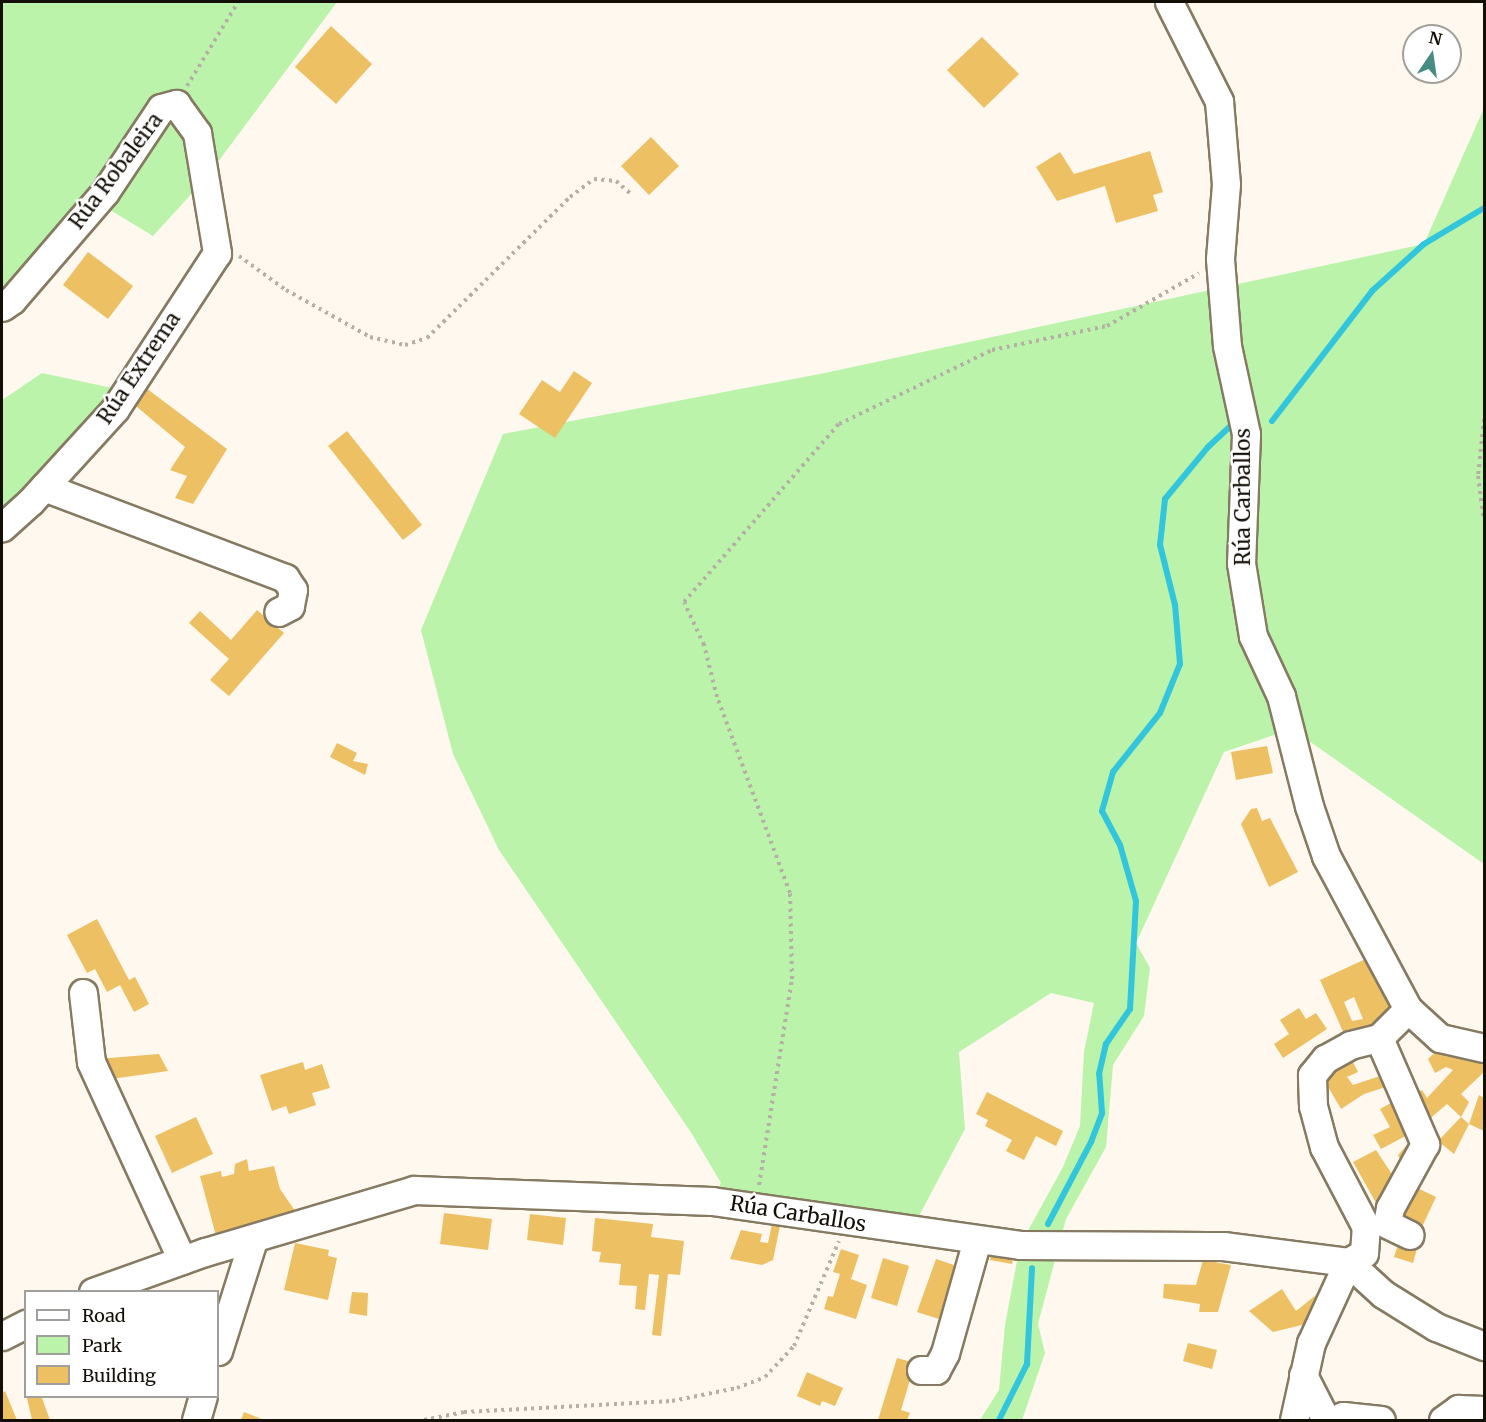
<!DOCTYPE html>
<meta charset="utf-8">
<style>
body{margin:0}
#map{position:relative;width:1486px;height:1422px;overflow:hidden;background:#fef8ee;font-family:Merriweather,serif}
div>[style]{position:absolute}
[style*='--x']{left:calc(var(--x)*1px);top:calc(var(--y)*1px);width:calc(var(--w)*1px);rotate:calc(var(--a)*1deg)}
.green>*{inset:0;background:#bbf3ab}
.stream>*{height:6px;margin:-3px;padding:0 3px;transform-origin:3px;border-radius:3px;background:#32c6dd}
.building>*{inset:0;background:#ecc063}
.path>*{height:4px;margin-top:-2px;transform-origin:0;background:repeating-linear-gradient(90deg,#b5afa5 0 3px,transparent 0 7.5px)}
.roads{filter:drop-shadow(2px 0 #867a62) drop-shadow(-2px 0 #867a62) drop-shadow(0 2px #867a62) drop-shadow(0 -2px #867a62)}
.minor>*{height:27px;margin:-13.5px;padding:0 13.5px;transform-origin:13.5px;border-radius:13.5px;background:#fff}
span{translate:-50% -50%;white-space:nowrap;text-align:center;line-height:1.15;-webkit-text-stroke:5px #fff;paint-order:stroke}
.street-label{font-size:21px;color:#130e06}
.frame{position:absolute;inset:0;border:3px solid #130e06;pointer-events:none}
.legend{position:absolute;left:24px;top:1290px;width:195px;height:108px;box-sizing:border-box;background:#fff;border:2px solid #a19f9b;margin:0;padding:8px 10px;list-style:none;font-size:18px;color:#130e06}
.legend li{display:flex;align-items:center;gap:12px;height:30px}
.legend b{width:30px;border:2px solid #a19f9b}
.north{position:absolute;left:1402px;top:24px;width:60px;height:60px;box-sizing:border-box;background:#fff;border:2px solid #a19f9b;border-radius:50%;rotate:13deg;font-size:16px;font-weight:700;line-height:24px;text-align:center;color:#130e06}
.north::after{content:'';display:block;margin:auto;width:21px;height:27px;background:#478c83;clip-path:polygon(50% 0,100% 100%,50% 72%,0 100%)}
</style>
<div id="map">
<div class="green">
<div style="clip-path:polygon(2px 2px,337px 2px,206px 178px,153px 236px,97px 202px,2px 306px)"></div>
<div style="clip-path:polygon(1484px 108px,1484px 864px,1292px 729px,1224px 752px,1136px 943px,1150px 968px,1144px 1016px,1113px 1065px,1106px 1147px,1066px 1219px,1038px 1324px,1045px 1353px,1022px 1420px,980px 1420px,999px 1390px,1005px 1325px,1020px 1245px,1063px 1167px,1080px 1126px,1084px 1052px,1094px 1003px,1051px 993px,959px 1052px,965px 1129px,911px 1231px,712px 1201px,721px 1183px,692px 1134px,499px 850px,453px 754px,421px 630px,503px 434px,820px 374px,1424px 244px)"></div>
<div style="clip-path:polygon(42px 373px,117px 389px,2px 519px,2px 400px)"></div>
</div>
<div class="stream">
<div style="--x:1272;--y:421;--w:164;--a:-52.4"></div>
<div style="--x:1372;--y:291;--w:70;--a:-42.1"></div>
<div style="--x:1424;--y:244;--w:70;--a:-31"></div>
<div style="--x:1048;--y:1224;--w:93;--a:-62.3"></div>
<div style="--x:1091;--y:1142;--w:31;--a:-69"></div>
<div style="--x:1102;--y:1113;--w:39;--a:-94"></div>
<div style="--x:1099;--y:1074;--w:31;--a:-77"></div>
<div style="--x:1106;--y:1044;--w:42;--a:-55.6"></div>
<div style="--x:1130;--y:1009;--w:108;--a:-86.8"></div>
<div style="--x:1136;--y:901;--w:58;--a:-105.9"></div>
<div style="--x:1120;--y:845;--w:38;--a:-118"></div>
<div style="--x:1102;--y:811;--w:41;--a:-74.2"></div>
<div style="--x:1113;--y:772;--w:75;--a:-51.5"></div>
<div style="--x:1160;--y:713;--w:53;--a:-67.8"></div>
<div style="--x:1180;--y:664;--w:59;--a:-94.8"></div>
<div style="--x:1175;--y:605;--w:62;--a:-104"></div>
<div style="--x:1160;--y:545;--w:46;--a:-83.8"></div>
<div style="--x:1165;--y:499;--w:67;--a:-50.4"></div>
<div style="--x:1208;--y:447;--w:33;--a:-43"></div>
<div style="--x:999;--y:1420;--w:63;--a:-63.4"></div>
<div style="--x:1027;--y:1364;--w:96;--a:-87"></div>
</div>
<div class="building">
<div style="clip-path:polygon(331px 26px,372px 64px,336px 104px,295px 67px)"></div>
<div style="clip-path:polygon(982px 37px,1019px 74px,984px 108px,947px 70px)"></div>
<div style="clip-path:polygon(651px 137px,679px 166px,649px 195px,621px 166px)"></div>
<div style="clip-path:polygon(1150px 151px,1163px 192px,1153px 195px,1158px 211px,1116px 223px,1105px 186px,1057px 201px,1036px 167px,1060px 152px,1074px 174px)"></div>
<div style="clip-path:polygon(88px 252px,133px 286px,108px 319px,63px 285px)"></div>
<div style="clip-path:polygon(574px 371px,592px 383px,555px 438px,519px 414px,542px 380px,560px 392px)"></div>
<div style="clip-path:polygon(142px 385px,227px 449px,193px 504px,175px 498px,187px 476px,170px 470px,185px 447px,131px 402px)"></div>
<div style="clip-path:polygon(347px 431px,422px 525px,403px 540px,328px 446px)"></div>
<div style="clip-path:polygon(257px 610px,284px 633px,229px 696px,210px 680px,229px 659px,189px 623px,200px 611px,231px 640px)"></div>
<div style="clip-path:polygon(337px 743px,357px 753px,353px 761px,368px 764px,365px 775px,330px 757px)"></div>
<div style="clip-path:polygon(1267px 746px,1273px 773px,1236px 780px,1231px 752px)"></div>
<div style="clip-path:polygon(1257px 808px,1262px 821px,1270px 818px,1298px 872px,1269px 887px,1241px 824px,1251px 809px)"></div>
<div style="clip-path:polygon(97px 919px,129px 980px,135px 977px,149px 1004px,134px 1012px,120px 985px,107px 992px,95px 969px,87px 973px,67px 935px)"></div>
<div style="clip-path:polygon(evenodd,1370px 957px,1393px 1014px,1368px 1026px,1370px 1029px,1345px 1036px,1320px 980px,1370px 957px,1354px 997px,1363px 1019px,1352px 1021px,1344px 1002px,1354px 997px)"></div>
<div style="clip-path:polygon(1299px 1008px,1306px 1019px,1316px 1013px,1327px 1029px,1283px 1058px,1274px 1044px,1289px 1034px,1280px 1020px)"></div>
<div style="clip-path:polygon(1441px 1047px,1466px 1058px,1471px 1053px,1484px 1055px,1484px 1072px,1461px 1094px,1469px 1102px,1461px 1117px,1447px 1104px,1426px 1122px,1408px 1097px,1422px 1090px,1427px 1098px,1453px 1070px,1446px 1067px,1435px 1073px,1428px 1059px)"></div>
<div style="clip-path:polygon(159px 1054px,168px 1071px,104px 1080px,97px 1059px)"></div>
<div style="clip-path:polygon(1349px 1054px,1358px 1072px,1347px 1077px,1353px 1085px,1389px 1073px,1392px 1085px,1364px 1094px,1341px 1109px,1320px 1073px)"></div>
<div style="clip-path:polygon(303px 1062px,305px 1070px,322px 1064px,330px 1088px,312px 1093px,316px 1105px,289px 1114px,286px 1106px,272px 1111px,260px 1075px)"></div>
<div style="clip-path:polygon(987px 1092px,1063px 1131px,1056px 1146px,1036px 1136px,1024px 1160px,1006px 1151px,1012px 1140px,985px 1126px,988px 1120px,976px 1114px)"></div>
<div style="clip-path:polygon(1479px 1095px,1484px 1098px,1484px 1131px,1469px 1124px)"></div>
<div style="clip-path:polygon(1400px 1098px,1417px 1130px,1381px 1149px,1373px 1135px,1390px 1127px,1380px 1109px)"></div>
<div style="clip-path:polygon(196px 1117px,213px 1154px,172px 1173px,155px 1136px)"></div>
<div style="clip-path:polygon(1461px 1117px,1469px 1124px,1454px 1154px,1438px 1141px)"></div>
<div style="clip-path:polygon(1416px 1135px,1404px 1168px,1398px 1155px)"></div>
<div style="clip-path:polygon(1376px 1150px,1397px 1182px,1380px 1210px,1353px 1162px)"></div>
<div style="clip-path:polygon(247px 1159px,249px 1171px,274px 1166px,280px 1189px,300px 1218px,216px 1236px,200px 1176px,221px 1171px,222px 1177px,234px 1174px,235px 1164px)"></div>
<div style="clip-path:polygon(1409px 1184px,1436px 1197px,1421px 1229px,1394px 1217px)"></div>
<div style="clip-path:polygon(444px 1213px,492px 1219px,488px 1250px,440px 1244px)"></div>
<div style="clip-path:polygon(530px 1214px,566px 1218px,563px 1245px,527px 1240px)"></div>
<div style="clip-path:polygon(595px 1218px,653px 1224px,651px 1237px,684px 1241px,680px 1275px,668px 1274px,661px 1336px,652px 1335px,659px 1275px,649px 1274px,645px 1310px,635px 1309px,637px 1286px,619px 1285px,621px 1264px,599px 1262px,601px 1252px,592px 1251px)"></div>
<div style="clip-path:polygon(772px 1224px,780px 1226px,773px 1260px,762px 1265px,730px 1259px,741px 1230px,762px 1234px,760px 1242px,768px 1243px)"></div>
<div style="clip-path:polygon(1400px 1239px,1418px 1245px,1413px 1263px,1394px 1257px)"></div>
<div style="clip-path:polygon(295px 1243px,329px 1250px,328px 1256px,337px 1258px,328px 1300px,284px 1290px)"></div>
<div style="clip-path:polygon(841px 1249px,859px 1255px,851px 1279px,867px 1285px,856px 1319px,824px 1309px,828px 1296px,833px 1297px,840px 1274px,833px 1272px)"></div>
<div style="clip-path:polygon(992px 1249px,1014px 1253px,1012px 1264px,990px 1260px)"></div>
<div style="clip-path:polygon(883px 1258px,909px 1266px,897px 1306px,871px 1298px)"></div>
<div style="clip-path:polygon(936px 1259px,963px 1268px,945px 1321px,917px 1312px)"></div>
<div style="clip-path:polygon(1203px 1260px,1231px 1265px,1218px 1312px,1199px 1312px,1200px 1304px,1163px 1298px,1164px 1284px,1196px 1285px)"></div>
<div style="clip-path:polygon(1282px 1289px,1296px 1311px,1321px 1291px,1310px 1323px,1273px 1332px,1249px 1311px)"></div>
<div style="clip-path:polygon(352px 1292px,368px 1293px,367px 1316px,349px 1313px)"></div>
<div style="clip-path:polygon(1188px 1343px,1217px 1350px,1212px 1369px,1183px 1361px)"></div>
<div style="clip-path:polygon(897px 1358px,915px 1363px,901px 1410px,910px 1413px,907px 1420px,878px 1420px)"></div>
<div style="clip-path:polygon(807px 1372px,843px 1388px,835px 1406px,822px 1401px,820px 1406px,797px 1396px)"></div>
<div style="clip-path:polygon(5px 1391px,17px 1420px,2px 1420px,2px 1393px)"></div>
<div style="clip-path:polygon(26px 1394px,47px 1396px,42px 1398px,50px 1420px,32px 1420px)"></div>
<div style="clip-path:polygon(244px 1412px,264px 1420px,241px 1420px)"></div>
</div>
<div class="path">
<div style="--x:187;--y:86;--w:98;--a:-58.7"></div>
<div style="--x:239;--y:256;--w:58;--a:35.9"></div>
<div style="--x:286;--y:290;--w:96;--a:29.2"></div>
<div style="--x:370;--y:337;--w:36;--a:13"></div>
<div style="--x:405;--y:345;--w:23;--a:-18"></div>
<div style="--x:427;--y:338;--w:201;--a:-44.6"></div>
<div style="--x:570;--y:197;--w:30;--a:-37"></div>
<div style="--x:594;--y:179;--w:22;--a:5"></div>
<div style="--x:616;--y:181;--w:21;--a:41"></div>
<div style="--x:1484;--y:419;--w:57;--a:96"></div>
<div style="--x:1478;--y:476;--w:45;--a:82.4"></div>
<div style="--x:759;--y:1185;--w:209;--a:-80.9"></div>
<div style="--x:792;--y:979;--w:86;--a:-91.3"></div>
<div style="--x:790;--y:893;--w:209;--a:-110.4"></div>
<div style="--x:717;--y:697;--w:54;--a:-104"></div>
<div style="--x:704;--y:645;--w:47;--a:-114.9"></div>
<div style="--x:684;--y:602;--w:236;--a:-49"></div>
<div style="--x:839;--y:424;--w:170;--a:-25.8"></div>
<div style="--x:992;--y:350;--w:117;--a:-11.8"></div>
<div style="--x:1107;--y:326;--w:106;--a:-29.9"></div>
<div style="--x:424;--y:1420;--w:41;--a:-11.3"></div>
<div style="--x:464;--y:1412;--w:208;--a:-3"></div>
<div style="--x:672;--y:1401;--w:66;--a:-11.3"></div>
<div style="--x:737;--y:1388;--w:30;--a:-21"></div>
<div style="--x:765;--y:1377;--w:42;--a:-46.9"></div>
<div style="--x:794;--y:1346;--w:114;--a:-66.8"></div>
</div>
<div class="roads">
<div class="minor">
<div style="--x:1169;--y:2;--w:111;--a:63.2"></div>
<div style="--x:1219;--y:101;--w:83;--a:85.2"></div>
<div style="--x:1226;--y:184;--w:75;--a:94.6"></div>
<div style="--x:1220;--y:259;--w:87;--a:85.4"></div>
<div style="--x:1227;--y:346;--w:90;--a:77.8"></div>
<div style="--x:1246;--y:434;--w:129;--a:92.2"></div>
<div style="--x:1241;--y:563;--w:74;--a:80.7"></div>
<div style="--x:1253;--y:636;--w:66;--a:65"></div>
<div style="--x:1281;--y:696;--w:114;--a:75.7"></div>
<div style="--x:1309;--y:806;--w:53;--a:71.2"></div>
<div style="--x:1326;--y:856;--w:174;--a:61.8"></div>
<div style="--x:1408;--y:1009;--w:43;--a:42.2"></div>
<div style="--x:1440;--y:1038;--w:45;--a:12.8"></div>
<div style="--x:2;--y:307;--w:12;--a:-35"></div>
<div style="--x:12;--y:300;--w:143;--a:-49.3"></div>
<div style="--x:105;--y:192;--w:101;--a:-56.3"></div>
<div style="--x:161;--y:108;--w:16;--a:-15"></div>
<div style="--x:176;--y:104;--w:36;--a:54"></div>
<div style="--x:197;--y:133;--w:122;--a:80.5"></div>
<div style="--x:217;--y:253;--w:186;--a:123.2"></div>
<div style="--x:115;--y:409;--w:126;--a:132.4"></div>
<div style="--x:30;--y:502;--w:38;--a:138"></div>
<div style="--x:44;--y:487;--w:258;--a:20.7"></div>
<div style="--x:285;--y:578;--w:14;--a:56"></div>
<div style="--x:293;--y:590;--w:16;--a:101"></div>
<div style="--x:290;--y:606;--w:13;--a:153"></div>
<div style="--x:83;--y:993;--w:69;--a:83.4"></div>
<div style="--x:91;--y:1062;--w:218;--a:65.3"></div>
<div style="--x:1379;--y:1038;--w:116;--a:66.5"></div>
<div style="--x:1425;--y:1144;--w:73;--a:118.7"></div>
<div style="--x:1390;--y:1208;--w:16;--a:101"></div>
<div style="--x:1387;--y:1224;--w:25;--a:26"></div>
<div style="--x:93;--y:1292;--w:119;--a:-19.7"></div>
<div style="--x:205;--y:1252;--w:218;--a:-16.5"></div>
<div style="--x:414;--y:1190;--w:298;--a:2.1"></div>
<div style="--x:712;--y:1201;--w:311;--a:8.1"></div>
<div style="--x:1020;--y:1245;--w:203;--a:0.3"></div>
<div style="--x:1223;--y:1246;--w:126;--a:7.3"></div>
<div style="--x:1348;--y:1262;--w:47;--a:42.4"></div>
<div style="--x:1383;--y:1294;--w:62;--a:31.9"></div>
<div style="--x:1436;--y:1327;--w:52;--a:21.6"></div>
<div style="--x:2;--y:1336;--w:27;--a:-27"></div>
<div style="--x:218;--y:1351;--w:116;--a:-72.5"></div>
<div style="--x:921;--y:1370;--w:15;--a:0"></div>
<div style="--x:936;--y:1370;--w:19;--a:-62"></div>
<div style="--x:945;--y:1353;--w:117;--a:-74.2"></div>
<div style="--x:1303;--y:1375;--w:51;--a:62.9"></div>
<div style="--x:196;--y:1420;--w:25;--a:-74"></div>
<div style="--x:1294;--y:1420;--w:79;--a:-77.6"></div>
<div style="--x:1311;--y:1343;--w:89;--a:-65.4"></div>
<div style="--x:1348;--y:1262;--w:18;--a:-29"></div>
<div style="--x:1364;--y:1253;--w:26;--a:-86"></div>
<div style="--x:1366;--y:1227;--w:90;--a:-117.7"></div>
<div style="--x:1324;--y:1147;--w:42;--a:-105"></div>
<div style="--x:1313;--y:1106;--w:31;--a:-92"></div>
<div style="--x:1312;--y:1075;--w:21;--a:-51"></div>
<div style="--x:1325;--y:1059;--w:29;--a:-29"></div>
<div style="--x:1350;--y:1045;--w:30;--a:-14"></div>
<div style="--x:1379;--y:1038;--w:41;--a:-45"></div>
<div style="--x:1334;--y:1420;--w:10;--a:-24"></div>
<div style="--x:1343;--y:1416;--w:38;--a:6"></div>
<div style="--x:1443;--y:1420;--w:19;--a:-36"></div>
<div style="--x:1458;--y:1409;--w:26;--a:2"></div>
</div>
</div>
<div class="street-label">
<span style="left:116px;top:171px;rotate:-53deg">Rúa Robaleira</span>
<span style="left:139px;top:368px;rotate:-56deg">Rúa Extrema</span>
<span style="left:1243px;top:497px;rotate:-90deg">Rúa Carballos</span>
<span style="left:798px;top:1214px;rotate:9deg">Rúa Carballos</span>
</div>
<div class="frame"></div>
<ul class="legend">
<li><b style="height:8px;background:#fff"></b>Road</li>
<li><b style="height:16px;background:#bbf3ab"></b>Park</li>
<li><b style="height:16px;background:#ecc063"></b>Building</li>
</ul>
<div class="north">N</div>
</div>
